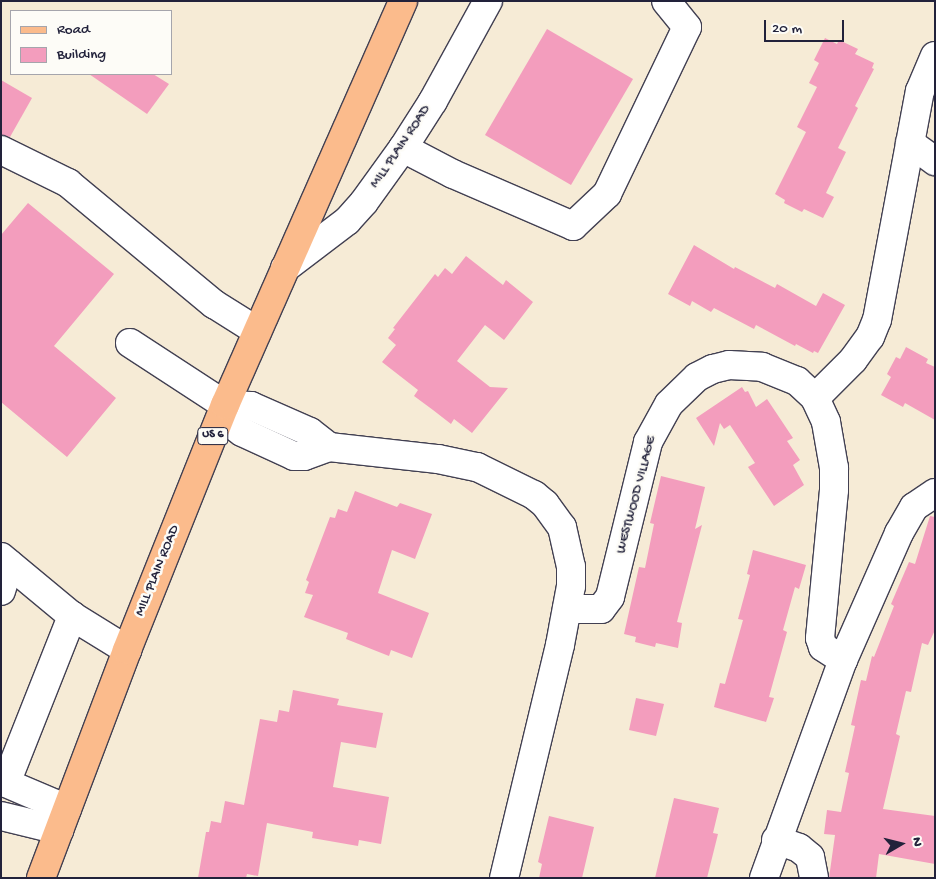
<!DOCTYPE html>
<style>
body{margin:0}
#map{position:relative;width:936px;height:879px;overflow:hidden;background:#f6ebd6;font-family:"Gochi Hand",sans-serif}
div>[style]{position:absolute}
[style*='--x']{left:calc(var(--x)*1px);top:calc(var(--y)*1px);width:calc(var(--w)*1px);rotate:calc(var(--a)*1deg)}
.building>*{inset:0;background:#f39dbd}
.roads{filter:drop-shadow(1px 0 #424052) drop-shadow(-1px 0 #424052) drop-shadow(0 1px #424052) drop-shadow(0 -1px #424052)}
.minor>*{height:28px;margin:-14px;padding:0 14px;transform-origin:14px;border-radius:14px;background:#fff}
.major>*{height:28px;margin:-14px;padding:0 14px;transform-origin:14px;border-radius:14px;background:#fbbb8c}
span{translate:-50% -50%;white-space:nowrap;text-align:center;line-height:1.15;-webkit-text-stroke:5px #fdfcf7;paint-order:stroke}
.shield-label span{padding:1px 4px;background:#fdfcf7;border:1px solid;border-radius:4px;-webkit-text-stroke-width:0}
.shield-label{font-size:12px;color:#22223b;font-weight:700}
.street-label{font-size:14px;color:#22223b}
.frame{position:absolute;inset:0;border:2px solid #22223b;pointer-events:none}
.legend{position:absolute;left:10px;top:10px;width:162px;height:65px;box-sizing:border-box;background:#fdfcf7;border:1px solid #a5a5ac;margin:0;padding:6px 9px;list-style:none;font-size:15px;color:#22223b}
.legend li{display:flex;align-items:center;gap:10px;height:25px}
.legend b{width:25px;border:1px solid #a5a5ac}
.north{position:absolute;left:876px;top:819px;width:50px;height:50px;-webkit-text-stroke:4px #fdfcf7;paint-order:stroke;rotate:82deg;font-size:14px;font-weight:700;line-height:20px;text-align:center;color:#22223b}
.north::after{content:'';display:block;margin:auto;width:18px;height:22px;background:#22223b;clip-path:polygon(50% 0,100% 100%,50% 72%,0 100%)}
.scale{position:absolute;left:764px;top:20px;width:80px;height:22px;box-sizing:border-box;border:2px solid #22223b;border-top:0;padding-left:6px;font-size:15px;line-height:18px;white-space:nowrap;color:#22223b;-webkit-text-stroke:4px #fdfcf7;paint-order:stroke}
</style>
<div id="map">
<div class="building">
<div style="clip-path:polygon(547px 29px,633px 79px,571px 185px,485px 135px)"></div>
<div style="clip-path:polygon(825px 38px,837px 44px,839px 40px,858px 49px,855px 54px,874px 63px,872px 68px,874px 69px,855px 106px,858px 108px,838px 148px,846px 152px,826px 193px,834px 197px,823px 218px,804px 209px,802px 212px,784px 203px,785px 200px,775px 194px,806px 132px,797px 127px,817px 87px,809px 83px,819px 63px,814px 60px)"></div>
<div style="clip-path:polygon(89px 74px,153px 74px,169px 84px,147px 114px)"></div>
<div style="clip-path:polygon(1px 80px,32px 98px,10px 137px,1px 135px)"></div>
<div style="clip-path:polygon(28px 203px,114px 274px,54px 346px,116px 398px,67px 457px,1px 402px,1px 235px)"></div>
<div style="clip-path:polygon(694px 245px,734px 269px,735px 267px,775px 288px,777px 284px,816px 306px,823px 293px,845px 305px,818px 353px,814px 351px,813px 353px,796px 344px,795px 346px,756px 325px,754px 329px,714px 308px,711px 312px,692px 301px,690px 306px,668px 294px)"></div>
<div style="clip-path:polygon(466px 256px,503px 285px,506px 280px,533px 302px,504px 340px,485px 325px,457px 361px,490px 387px,508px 388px,472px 433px,454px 419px,451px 424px,433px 410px,414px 396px,418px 390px,382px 362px,396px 345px,388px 338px,395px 329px,393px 328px,435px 274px,438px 277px,445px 268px,452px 274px)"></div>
<div style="clip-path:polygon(906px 347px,928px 359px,926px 363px,935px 367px,935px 420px,905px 403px,903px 407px,881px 395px,891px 377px,887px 374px,896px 357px,900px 359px)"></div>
<div style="clip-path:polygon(742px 387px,745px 392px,748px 391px,756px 407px,767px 399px,793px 438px,787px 441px,800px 460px,793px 465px,804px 485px,774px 506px,748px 467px,755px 463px,730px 425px,724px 429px,720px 423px,714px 446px,696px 418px)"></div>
<div style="clip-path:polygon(661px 476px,705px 487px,695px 529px,702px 525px,677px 622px,682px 623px,678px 648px,656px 643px,655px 647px,635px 642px,636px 637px,624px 634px,639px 567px,645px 568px,654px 524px,650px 523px)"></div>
<div style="clip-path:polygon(355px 491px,397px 507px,400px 503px,432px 514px,415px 559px,392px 550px,378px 593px,429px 613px,412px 658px,391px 650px,389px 656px,346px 639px,348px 633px,304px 617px,313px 595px,305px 593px,309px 582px,306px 580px,330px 517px,335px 518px,338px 509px,347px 512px)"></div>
<div style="clip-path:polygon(930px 516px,935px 517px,935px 630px,928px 645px,922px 643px,911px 692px,906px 691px,896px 734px,900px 736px,883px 809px,935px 816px,935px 864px,879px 854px,876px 878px,829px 878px,835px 835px,824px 834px,827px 810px,841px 812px,849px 773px,845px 772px,855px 726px,851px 725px,861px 680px,866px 681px,872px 656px,874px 657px,894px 606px,891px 604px,909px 562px,915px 564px)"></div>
<div style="clip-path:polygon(753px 550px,806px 565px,799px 589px,795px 587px,783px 630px,787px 632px,769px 697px,774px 698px,766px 722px,714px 707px,720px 683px,725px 684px,743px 620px,738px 619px,750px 575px,747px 574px)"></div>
<div style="clip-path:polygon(293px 690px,339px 699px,337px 705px,383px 713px,376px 748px,341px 742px,333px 787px,389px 797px,381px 844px,359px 840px,358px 846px,312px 838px,313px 832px,267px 823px,258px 876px,247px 874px,246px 878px,198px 878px,206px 832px,209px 832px,211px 821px,221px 823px,225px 801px,244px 805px,260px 719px,277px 722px,279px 710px,289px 712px)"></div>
<div style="clip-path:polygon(636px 698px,664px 704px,656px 736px,629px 730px)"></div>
<div style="clip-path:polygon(674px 798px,719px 808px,713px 833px,718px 834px,707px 878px,655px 878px)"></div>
<div style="clip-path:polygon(549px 816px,594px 827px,582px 878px,539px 878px,542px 864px,538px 862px)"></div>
</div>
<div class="roads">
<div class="minor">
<div style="--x:910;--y:143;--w:31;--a:36"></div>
<div style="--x:403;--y:148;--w:56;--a:27.5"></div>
<div style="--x:453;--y:174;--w:131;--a:23.4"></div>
<div style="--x:573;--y:226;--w:47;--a:-43.3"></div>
<div style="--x:607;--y:194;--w:185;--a:-64.4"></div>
<div style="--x:687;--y:27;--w:33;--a:-129"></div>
<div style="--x:1;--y:150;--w:75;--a:26.2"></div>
<div style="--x:68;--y:183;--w:190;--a:39.7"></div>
<div style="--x:214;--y:304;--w:51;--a:32.1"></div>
<div style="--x:285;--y:268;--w:78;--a:-37.2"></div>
<div style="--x:347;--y:221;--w:25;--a:-48"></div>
<div style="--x:364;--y:202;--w:67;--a:-54.2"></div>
<div style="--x:403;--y:148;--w:56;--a:-57.4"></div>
<div style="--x:433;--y:101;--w:114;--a:-61.2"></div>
<div style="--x:130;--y:343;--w:113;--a:33.1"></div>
<div style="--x:815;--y:398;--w:54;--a:-45"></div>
<div style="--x:853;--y:360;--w:29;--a:-54"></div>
<div style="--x:870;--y:337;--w:18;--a:-68"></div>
<div style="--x:877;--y:320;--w:233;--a:-79.4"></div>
<div style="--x:920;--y:91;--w:38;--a:-67"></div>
<div style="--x:225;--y:405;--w:23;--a:67"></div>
<div style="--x:234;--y:426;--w:10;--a:37"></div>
<div style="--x:242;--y:432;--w:57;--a:24.8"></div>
<div style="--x:294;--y:456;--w:10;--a:0"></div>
<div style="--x:304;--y:456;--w:27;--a:-20"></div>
<div style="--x:329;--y:447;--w:110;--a:6.3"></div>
<div style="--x:438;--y:459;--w:40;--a:12"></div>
<div style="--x:477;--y:467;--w:64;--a:26.2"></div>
<div style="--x:534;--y:495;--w:14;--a:39"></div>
<div style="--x:545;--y:504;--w:29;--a:54"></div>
<div style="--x:562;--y:527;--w:41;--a:77.3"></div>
<div style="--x:571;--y:567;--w:19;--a:90"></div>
<div style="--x:571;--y:586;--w:60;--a:100.6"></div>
<div style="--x:560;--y:645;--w:240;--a:103.5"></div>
<div style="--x:225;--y:405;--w:26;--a:2"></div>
<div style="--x:251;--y:406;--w:64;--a:23.8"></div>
<div style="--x:310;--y:432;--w:24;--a:38"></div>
<div style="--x:1;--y:557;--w:92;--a:39.7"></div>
<div style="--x:72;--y:616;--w:65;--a:31.7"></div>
<div style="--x:1;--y:591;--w:28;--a:-73"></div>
<div style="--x:567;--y:609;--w:34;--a:0"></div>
<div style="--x:601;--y:609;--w:15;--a:-53"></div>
<div style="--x:610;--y:597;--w:160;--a:-76.2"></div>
<div style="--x:648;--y:442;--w:43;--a:-61.1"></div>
<div style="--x:669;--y:404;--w:39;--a:-44"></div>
<div style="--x:697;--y:377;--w:18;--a:-27"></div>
<div style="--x:713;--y:369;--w:16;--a:-14"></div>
<div style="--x:729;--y:365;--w:33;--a:3"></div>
<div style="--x:762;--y:367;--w:38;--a:22"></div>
<div style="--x:797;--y:381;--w:25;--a:43"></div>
<div style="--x:815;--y:398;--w:26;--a:65"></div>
<div style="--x:826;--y:422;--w:47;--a:80.1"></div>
<div style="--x:834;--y:468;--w:22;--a:90"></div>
<div style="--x:834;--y:490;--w:149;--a:95.4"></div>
<div style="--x:820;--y:638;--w:9;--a:72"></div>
<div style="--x:823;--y:647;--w:24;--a:33"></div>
<div style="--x:67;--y:809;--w:66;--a:-156.9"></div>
<div style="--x:6;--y:783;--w:180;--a:-68.4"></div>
<div style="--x:1;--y:816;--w:60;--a:13.6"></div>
<div style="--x:776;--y:840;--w:24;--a:19"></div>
<div style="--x:799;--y:848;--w:14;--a:39"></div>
<div style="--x:810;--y:857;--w:21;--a:79"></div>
<div style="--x:764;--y:878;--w:232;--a:-70.1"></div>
<div style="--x:843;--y:660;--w:139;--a:-66.2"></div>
<div style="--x:899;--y:533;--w:30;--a:-60"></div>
<div style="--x:914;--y:507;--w:25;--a:-34"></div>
</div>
<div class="major">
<div style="--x:41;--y:878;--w:244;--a:-69.3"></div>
<div style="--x:127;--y:650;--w:264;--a:-68.2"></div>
<div style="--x:225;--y:405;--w:441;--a:-66.2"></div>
</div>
</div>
<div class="shield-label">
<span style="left:213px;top:436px">US 6</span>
</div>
<div class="street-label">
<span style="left:401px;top:147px;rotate:-56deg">MILL PLAIN ROAD</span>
<span style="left:637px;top:495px;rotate:-75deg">WESTWOOD VILLAGE</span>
<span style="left:158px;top:571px;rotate:-68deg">MILL PLAIN ROAD</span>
</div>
<div class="frame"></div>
<ul class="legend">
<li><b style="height:6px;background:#fbbb8c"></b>Road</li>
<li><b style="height:14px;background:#f39dbd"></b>Building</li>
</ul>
<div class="north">N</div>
<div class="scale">20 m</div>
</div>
